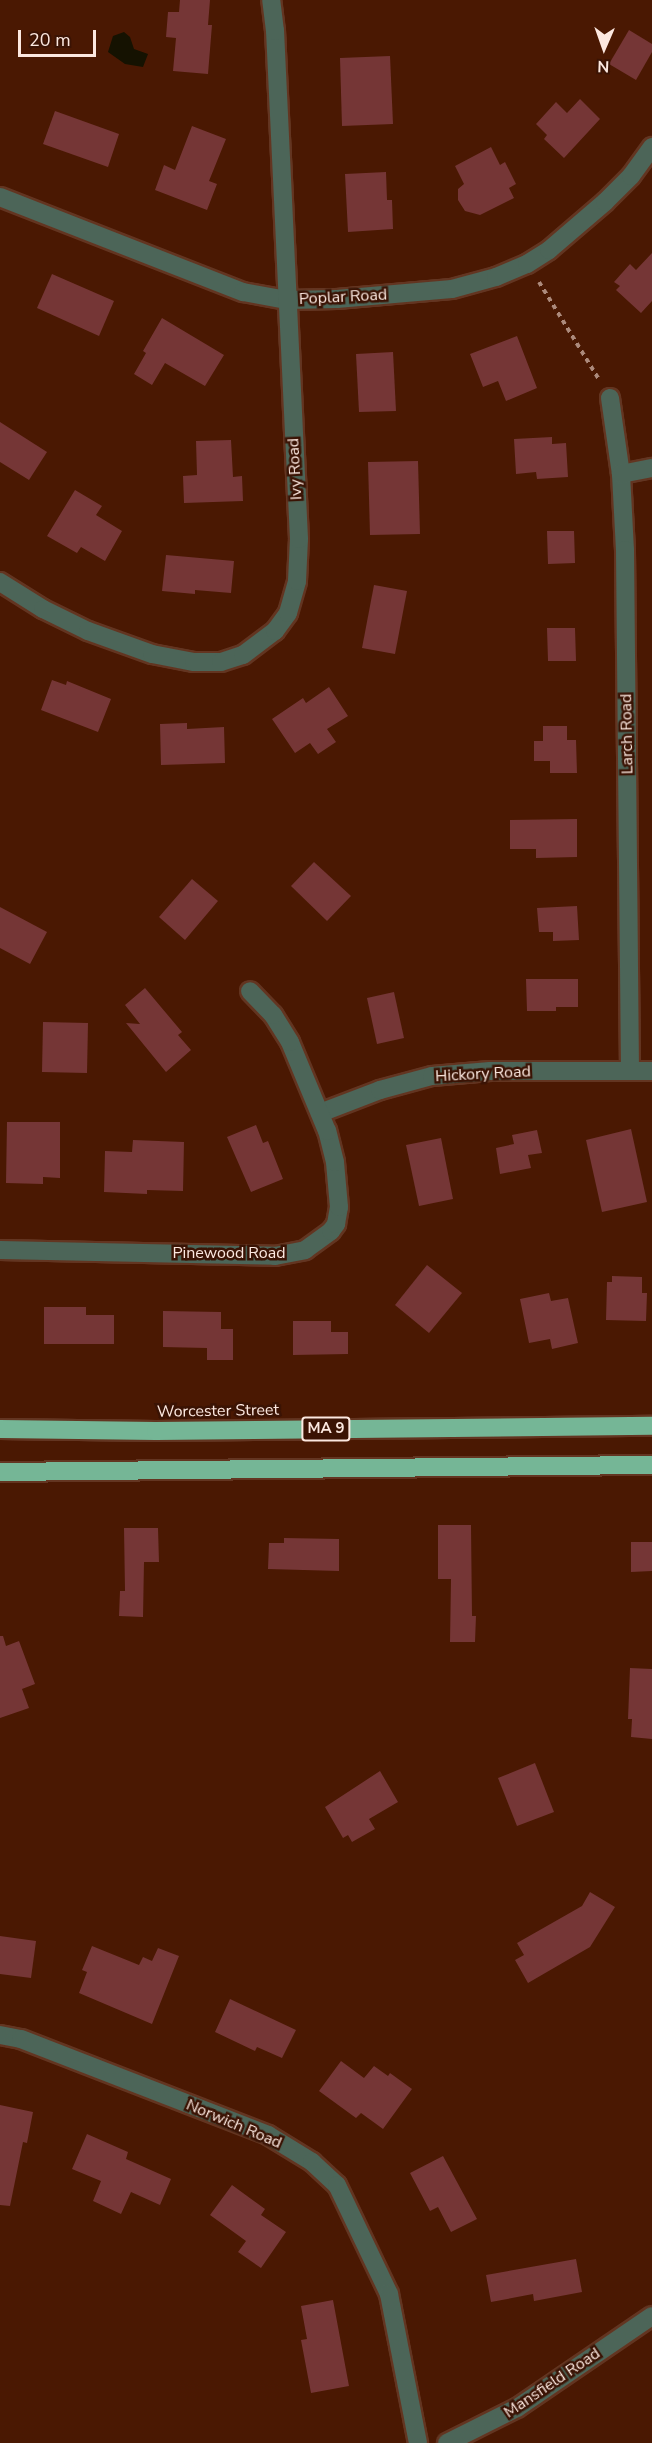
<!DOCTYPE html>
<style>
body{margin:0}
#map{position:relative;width:652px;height:2443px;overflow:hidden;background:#4a1802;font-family:"Nunito Sans",sans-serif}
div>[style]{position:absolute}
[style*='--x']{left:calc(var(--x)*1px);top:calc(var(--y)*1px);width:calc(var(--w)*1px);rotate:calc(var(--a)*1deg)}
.water>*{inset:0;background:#151201}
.building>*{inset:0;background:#753636}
.path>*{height:4px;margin-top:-2px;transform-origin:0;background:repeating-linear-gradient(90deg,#ac8a7c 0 4.5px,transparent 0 9px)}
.roads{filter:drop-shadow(2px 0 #633521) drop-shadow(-2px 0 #633521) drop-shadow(0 2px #633521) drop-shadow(0 -2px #633521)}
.minor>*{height:18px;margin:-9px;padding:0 9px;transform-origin:9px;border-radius:9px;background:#4c6558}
.highway>*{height:18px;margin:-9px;padding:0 9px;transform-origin:9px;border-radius:9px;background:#75b696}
span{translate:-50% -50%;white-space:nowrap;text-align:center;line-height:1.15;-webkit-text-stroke:5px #3a1304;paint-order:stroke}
.shield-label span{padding:2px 4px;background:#3a1304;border:2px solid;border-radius:4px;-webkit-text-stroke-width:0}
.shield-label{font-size:15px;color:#fce8e0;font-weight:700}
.street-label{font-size:16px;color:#fce8e0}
.north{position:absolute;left:574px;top:18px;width:60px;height:60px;-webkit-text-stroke:4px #3a1304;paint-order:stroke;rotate:182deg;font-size:16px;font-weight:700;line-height:24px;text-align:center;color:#fce8e0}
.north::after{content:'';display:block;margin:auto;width:21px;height:27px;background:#fce8e0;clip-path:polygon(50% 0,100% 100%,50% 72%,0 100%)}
.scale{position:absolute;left:18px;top:30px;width:78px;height:27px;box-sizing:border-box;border:3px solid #fce8e0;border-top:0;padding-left:8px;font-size:18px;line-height:21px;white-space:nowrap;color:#fce8e0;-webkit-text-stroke:4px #3a1304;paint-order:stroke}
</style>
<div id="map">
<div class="water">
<div style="clip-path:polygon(124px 32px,130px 37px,134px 49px,148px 54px,143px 67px,125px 64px,108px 52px,113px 36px)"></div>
</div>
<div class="building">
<div style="clip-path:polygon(180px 0,210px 0,208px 25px,212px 25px,208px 74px,173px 71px,176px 38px,166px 37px,168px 12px,179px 12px)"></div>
<div style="clip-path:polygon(629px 30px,652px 44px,652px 52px,636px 80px,609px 64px)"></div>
<div style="clip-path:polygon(390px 56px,393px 124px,342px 126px,340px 58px)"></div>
<div style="clip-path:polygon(580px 99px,600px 119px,564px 158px,544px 139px,547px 135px,536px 124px,556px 102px,567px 113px)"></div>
<div style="clip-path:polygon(55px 111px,119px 134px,108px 167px,43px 144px)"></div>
<div style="clip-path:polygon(192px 126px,226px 139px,209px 181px,217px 184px,207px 210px,155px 190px,164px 165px,175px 170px)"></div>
<div style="clip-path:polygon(491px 147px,500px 165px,505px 162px,516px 184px,509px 188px,514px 198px,480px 215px,465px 211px,458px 200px,458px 189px,464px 184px,455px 166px)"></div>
<div style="clip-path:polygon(386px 172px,387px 200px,392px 200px,393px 229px,348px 232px,345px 174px)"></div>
<div style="clip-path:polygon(652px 253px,652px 301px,641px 313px,616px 290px,620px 286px,614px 282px,630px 264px,636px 270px)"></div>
<div style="clip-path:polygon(52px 274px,114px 301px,99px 336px,37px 308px)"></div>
<div style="clip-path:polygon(162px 318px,224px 355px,205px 386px,165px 363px,152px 385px,134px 374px,146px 353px,143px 351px)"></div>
<div style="clip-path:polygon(517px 336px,537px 388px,506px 401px,498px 381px,483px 387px,470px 354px)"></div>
<div style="clip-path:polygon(393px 352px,396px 411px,359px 412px,356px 354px)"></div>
<div style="clip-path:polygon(0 422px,47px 452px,29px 480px,0 462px)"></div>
<div style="clip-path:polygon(552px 437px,552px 444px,566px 443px,568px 477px,537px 479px,536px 472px,516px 474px,514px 439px)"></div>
<div style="clip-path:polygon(231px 440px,233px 477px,242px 476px,243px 501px,184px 503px,183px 476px,197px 475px,196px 441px)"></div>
<div style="clip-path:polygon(418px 461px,420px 534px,370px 535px,368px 462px)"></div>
<div style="clip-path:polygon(75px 490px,102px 506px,96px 515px,122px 531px,105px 561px,81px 547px,77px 553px,47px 536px)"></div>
<div style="clip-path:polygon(547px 531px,574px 531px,575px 563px,548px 564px)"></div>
<div style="clip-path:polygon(166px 555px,234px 561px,231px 593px,195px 590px,195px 594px,162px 591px)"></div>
<div style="clip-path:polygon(374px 585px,407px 591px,395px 654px,362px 648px)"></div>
<div style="clip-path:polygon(547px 628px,575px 628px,576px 661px,548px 661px)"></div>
<div style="clip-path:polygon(52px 680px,66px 685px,67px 681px,111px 699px,98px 732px,41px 710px)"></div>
<div style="clip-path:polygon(329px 687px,348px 716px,327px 729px,336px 742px,318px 754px,310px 743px,295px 753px,272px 719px,303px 698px,306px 703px)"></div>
<div style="clip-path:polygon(187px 723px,187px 729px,224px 727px,225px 763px,161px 765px,160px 724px)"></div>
<div style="clip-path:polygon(543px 726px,567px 726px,567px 740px,576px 740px,577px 773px,550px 773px,550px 761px,534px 761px,534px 741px,543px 741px)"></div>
<div style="clip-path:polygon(577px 819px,577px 857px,536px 858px,536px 849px,510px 849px,510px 820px)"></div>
<div style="clip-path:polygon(314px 862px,351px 896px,327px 921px,291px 886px)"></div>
<div style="clip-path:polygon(192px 879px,218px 901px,185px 940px,159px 917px)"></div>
<div style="clip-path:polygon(577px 906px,579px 940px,553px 941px,553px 932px,539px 932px,537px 908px)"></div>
<div style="clip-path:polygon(0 907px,47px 932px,30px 964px,0 948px)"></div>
<div style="clip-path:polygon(526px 979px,578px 979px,578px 1007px,556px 1007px,556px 1011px,527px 1011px)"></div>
<div style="clip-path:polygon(145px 988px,182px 1032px,178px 1035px,191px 1050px,166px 1072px,126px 1023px,140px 1024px,125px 1005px)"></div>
<div style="clip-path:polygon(394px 992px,404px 1038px,377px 1044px,367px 998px)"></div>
<div style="clip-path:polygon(43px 1022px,88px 1023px,87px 1073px,42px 1072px)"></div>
<div style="clip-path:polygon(7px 1122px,60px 1122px,60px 1178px,43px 1177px,43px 1184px,6px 1183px)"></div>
<div style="clip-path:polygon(256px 1125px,263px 1143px,268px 1141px,283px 1179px,251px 1192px,227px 1137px)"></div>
<div style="clip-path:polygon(631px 1129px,647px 1202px,602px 1212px,586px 1140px)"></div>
<div style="clip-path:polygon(537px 1130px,542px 1153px,528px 1155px,531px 1168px,500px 1174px,496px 1148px,514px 1144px,512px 1135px)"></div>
<div style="clip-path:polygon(441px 1138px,453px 1199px,419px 1206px,406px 1145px)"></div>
<div style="clip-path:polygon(133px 1140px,184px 1142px,183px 1191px,147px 1190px,147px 1194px,104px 1192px,105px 1151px,132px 1152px)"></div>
<div style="clip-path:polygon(427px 1265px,462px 1293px,429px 1333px,395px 1305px)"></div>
<div style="clip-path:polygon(612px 1276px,642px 1277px,642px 1293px,647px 1293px,646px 1321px,606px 1320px,607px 1282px,612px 1282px)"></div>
<div style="clip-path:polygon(549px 1293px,551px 1301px,568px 1298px,578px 1343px,552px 1349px,550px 1339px,529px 1343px,520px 1299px)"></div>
<div style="clip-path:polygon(44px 1307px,86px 1307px,86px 1315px,114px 1315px,114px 1344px,44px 1344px)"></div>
<div style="clip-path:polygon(163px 1311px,221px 1312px,221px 1329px,233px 1329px,233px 1360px,207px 1360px,207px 1348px,163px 1347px)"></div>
<div style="clip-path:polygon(293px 1321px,331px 1321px,331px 1332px,348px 1332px,348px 1354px,293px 1355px)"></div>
<div style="clip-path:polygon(438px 1525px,471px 1525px,472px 1616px,476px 1616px,475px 1642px,450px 1642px,451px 1579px,438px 1579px)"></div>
<div style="clip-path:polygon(124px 1528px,158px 1528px,159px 1562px,144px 1562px,143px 1617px,119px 1616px,120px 1591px,125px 1591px)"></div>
<div style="clip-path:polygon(284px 1538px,339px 1539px,339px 1571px,268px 1569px,269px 1543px,284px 1543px)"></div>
<div style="clip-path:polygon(631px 1542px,652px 1542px,652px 1571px,631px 1572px)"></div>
<div style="clip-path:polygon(0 1636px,3px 1636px,6px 1646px,19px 1641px,35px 1684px,22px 1689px,29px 1708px,0 1718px)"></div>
<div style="clip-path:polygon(630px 1668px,652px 1669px,652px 1739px,631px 1737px,632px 1719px,628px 1719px)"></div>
<div style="clip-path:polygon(535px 1763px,554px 1812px,517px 1826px,498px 1778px)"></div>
<div style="clip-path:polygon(380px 1771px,398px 1802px,369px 1819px,375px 1829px,352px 1842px,348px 1835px,343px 1838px,325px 1807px)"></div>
<div style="clip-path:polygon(590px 1892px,615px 1907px,590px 1947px,528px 1983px,515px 1960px,524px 1955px,517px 1943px,582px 1906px)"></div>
<div style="clip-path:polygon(0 1936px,36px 1941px,31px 1978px,0 1974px)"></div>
<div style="clip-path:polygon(92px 1946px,139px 1965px,143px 1957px,152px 1961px,158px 1948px,179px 1956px,152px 2024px,79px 1993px,87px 1972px,82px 1970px)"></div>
<div style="clip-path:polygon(230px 1999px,296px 2030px,282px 2058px,257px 2047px,255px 2051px,215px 2032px)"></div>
<div style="clip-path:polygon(341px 2061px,364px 2078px,374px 2066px,388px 2076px,390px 2073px,412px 2089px,383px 2129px,361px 2113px,356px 2118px,319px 2091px)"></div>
<div style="clip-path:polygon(0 2105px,33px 2112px,27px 2143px,23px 2142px,10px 2206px,0 2205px)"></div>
<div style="clip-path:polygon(87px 2134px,128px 2152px,126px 2159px,171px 2179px,160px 2205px,131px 2192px,121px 2214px,93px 2201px,101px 2181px,72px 2169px)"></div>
<div style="clip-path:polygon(443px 2156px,477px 2219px,451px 2232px,438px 2207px,430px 2211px,410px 2173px)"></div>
<div style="clip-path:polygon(232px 2185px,265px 2209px,261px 2215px,286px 2232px,261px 2268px,238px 2252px,246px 2241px,210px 2215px)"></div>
<div style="clip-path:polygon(576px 2259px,582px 2292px,534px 2301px,533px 2294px,491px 2302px,486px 2275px)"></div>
<div style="clip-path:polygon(333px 2300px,349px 2386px,311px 2393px,301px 2340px,307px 2339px,301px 2306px)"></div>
</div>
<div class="path">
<div style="--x:539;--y:282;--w:116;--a:58.4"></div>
</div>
<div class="roads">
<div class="minor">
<div style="--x:0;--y:197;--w:261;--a:21.4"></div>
<div style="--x:243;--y:292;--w:45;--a:10.3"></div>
<div style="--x:287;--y:300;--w:50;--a:-1.1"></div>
<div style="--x:337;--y:299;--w:115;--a:-5"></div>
<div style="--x:452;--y:289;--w:46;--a:-15.3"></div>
<div style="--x:496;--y:277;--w:34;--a:-23"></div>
<div style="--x:527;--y:264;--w:26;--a:-32"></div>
<div style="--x:549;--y:250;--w:74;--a:-40.6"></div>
<div style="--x:605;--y:202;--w:37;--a:-45"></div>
<div style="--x:631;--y:176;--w:36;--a:-54"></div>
<div style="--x:610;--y:398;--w:77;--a:81.8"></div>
<div style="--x:621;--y:474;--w:76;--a:87"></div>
<div style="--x:625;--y:550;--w:521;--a:89.45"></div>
<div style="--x:621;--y:474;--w:32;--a:-11"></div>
<div style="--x:0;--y:582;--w:51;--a:32.1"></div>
<div style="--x:43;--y:609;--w:50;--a:26.1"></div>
<div style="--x:88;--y:631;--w:68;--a:19.8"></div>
<div style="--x:152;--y:654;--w:43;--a:10.8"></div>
<div style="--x:194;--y:662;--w:27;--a:0"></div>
<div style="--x:221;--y:662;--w:23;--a:-18"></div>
<div style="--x:243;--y:655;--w:40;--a:-37"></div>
<div style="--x:275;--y:631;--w:22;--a:-54"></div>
<div style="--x:288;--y:613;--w:33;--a:-74"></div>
<div style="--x:297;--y:581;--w:42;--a:-87.3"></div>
<div style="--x:299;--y:539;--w:509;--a:-92.7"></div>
<div style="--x:275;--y:31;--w:31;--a:-97"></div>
<div style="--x:320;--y:1113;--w:64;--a:-21"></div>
<div style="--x:380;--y:1090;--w:54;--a:-15.1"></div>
<div style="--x:432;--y:1076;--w:58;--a:-4.9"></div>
<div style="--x:490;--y:1071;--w:162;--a:0"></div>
<div style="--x:0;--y:1250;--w:275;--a:1.2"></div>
<div style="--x:275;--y:1256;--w:31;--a:-11"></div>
<div style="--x:305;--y:1250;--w:32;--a:-36"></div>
<div style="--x:331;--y:1231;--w:9;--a:-54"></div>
<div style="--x:336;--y:1224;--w:17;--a:-80"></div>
<div style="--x:339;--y:1207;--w:45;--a:-95.1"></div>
<div style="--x:335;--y:1162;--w:32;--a:-104"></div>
<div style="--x:327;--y:1131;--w:96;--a:-112.6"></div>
<div style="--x:290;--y:1042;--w:32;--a:-122"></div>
<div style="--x:273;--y:1015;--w:33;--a:-134"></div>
<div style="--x:0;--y:2035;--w:21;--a:11"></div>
<div style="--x:21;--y:2039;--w:265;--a:21.2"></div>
<div style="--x:268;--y:2135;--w:52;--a:31.5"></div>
<div style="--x:312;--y:2162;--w:34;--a:43"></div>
<div style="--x:337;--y:2185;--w:121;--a:64.5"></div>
<div style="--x:389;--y:2294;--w:152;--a:79"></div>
<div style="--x:447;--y:2443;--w:78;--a:-26.6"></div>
<div style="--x:517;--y:2408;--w:163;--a:-34.3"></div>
</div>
<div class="highway">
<div style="--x:0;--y:1429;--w:156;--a:0.7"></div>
<div style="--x:156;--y:1431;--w:496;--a:-0.6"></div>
<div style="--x:0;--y:1472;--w:652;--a:-0.62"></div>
</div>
</div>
<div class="shield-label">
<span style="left:326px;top:1429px">MA 9</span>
</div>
<div class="street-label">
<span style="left:343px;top:297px;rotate:-3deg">Poplar Road</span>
<span style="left:295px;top:469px;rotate:-93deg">Ivy Road</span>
<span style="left:627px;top:734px;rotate:-91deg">Larch Road</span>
<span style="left:483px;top:1074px;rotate:-3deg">Hickory Road</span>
<span style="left:229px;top:1253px">Pinewood Road</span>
<span style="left:218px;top:1411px;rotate:-1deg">Worcester Street</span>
<span style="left:234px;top:2124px;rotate:23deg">Norwich Road</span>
<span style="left:552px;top:2383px;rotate:-34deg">Mansfield Road</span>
</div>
<div class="north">N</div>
<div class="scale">20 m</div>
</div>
